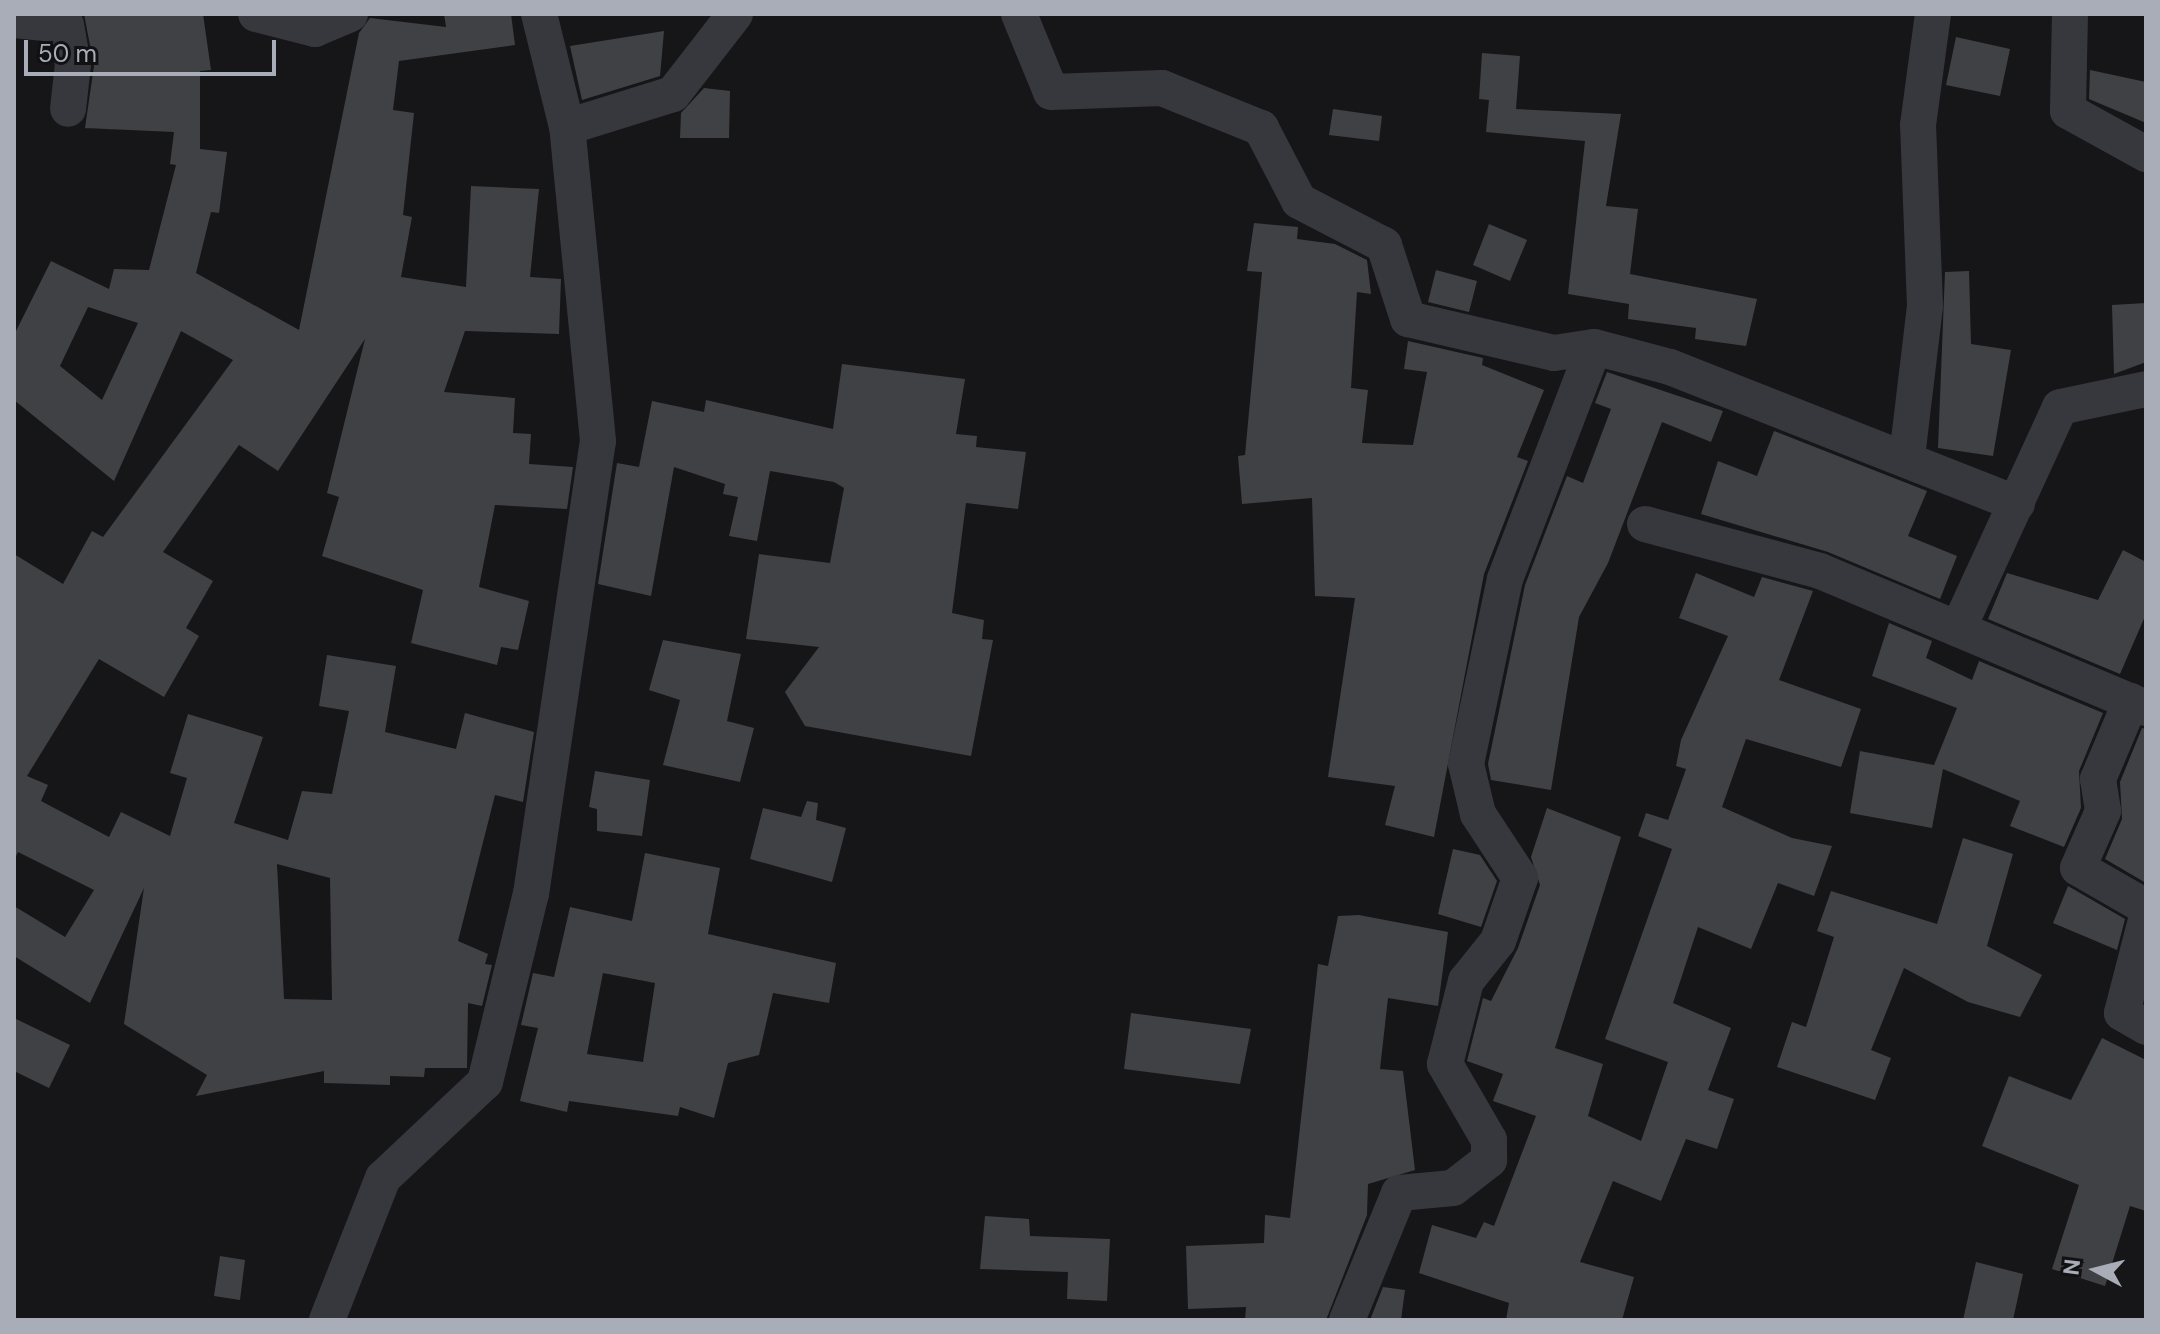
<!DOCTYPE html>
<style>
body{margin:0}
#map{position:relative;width:2160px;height:1334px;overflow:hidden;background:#161618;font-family:"DM Sans",sans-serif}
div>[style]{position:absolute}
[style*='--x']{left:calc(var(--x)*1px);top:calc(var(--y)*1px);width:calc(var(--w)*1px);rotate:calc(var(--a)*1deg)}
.building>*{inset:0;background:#404145}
.street>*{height:36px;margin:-18px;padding:0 18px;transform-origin:18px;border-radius:18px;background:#37383d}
span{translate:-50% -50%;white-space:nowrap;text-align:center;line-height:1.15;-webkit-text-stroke:6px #111113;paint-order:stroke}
.frame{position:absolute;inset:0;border:16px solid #a8adb8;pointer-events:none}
.north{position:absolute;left:2056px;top:1230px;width:80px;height:80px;-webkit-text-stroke:6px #111113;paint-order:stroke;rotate:277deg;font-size:22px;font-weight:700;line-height:32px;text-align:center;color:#a8adb8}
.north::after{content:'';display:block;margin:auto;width:28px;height:36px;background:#a8adb8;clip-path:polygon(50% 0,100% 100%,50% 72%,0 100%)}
.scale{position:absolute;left:24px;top:40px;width:252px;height:36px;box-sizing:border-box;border:4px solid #a8adb8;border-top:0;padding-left:10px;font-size:24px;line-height:28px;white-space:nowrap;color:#a8adb8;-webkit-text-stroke:6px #111113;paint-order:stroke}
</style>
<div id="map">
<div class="building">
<div style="clip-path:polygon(evenodd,84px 14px,203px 14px,211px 70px,200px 71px,200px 149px,227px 152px,219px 213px,211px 212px,196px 273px,299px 330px,359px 33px,370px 18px,446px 27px,444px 14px,511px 14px,515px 45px,399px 61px,393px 110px,414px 113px,403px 215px,412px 217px,401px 277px,466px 287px,471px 186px,539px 189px,530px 277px,561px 279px,559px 334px,465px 331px,444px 392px,515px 398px,513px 433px,531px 434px,529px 464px,573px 467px,567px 509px,495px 505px,479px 587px,529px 601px,518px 650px,501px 647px,497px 665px,411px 643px,423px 590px,322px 556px,339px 497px,327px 493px,365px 339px,278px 471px,239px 445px,163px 552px,213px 581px,186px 628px,199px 636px,164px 697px,99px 659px,27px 776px,48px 785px,41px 801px,109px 837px,121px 812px,170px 836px,187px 778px,170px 773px,188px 714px,263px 737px,234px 823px,288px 840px,302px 791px,332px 794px,349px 711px,319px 706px,327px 655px,396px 666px,385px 732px,456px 749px,465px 713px,534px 732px,523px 802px,495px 795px,458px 941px,488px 954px,485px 964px,492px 965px,482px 1006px,468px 1003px,467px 1068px,425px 1068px,424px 1077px,390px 1076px,390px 1085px,324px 1083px,324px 1071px,196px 1096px,207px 1075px,124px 1024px,144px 888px,90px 1003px,14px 956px,14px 906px,65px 937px,94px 890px,18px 852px,14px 860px,14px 554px,63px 584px,92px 531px,103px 537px,233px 360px,181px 331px,114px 481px,14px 400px,14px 335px,51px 261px,109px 289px,114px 269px,149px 270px,176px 165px,170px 164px,174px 132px,85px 128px,94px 66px,84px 14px,88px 307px,138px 323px,102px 400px,60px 366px,88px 307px,84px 14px,277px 864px,330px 878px,332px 1000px,284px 999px,277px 864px)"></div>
<div style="clip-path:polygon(664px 31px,660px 76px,582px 100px,570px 46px)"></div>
<div style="clip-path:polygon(1956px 37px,2010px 49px,2000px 96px,1946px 85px)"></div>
<div style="clip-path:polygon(1482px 53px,1520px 56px,1516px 109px,1621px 114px,1606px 206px,1638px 209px,1630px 274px,1757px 299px,1746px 346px,1695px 339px,1696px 328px,1628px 319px,1629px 304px,1568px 294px,1585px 141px,1486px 132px,1489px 100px,1479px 99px)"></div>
<div style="clip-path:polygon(2090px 70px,2146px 82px,2146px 123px,2089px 99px)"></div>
<div style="clip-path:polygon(704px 88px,730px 91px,729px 138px,680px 138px,681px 113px)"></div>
<div style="clip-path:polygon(1333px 109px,1382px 116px,1379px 141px,1329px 135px)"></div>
<div style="clip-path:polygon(1254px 223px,1298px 227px,1297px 239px,1335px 244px,1367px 260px,1371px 294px,1357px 292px,1351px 388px,1368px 390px,1362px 443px,1413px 445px,1427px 372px,1404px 369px,1408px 341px,1483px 358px,1482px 365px,1544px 390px,1517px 457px,1528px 461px,1484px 574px,1434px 837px,1385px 825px,1395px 786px,1328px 777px,1355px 598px,1315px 596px,1312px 498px,1242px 504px,1238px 456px,1245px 455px,1262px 272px,1247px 271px)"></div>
<div style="clip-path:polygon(1489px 224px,1527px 240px,1510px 281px,1473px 265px)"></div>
<div style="clip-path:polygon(1436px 270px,1477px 281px,1469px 312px,1428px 302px)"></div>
<div style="clip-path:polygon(1969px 271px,1971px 344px,2011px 350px,1993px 456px,1938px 448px,1945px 272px)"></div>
<div style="clip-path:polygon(2146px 303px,2146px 362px,2114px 374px,2112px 305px)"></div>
<div style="clip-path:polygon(842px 364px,965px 379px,956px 434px,977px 436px,976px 447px,1026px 452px,1018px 509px,966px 503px,952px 613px,984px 620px,982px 639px,993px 640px,971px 756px,805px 726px,785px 692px,819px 647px,746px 639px,759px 554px,830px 563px,844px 488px,834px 482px,770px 471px,757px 541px,729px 536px,738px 497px,723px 494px,725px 484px,674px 467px,651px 596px,598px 584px,617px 463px,639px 467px,652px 401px,704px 412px,706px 400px,833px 429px)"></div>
<div style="clip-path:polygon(1607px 372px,1723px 411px,1711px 442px,1662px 422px,1608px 563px,1579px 617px,1551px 790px,1491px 780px,1488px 764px,1525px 585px,1567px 476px,1583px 483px,1611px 409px,1595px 403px)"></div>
<div style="clip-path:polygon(1774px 431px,1927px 491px,1908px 536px,1957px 556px,1940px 599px,1828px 552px,1701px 514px,1718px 461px,1757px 476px)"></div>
<div style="clip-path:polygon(2123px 550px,2146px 562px,2146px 614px,2120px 674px,1988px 619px,2007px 573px,2098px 600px)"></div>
<div style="clip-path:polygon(1696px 573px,1754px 597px,1762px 577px,1813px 591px,1779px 680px,1861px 709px,1841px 767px,1746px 739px,1722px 807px,1792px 838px,1832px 846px,1814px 896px,1778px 883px,1751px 949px,1698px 927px,1673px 1003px,1731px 1028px,1708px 1090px,1734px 1099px,1717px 1149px,1686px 1139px,1661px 1201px,1613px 1181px,1580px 1262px,1634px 1277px,1622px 1320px,1506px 1320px,1509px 1303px,1419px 1273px,1432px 1225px,1476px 1238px,1484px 1222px,1494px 1226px,1536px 1116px,1493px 1101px,1503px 1074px,1467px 1061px,1483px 998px,1491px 1001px,1518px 948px,1540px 885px,1531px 857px,1547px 808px,1621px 837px,1555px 1048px,1603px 1064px,1588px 1116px,1641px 1141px,1668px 1062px,1605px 1039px,1672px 849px,1638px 836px,1646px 813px,1668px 820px,1686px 769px,1676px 766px,1681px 740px,1728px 636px,1679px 618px)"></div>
<div style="clip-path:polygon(1889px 623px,1932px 641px,1926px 658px,1972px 680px,1979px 661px,2103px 713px,2079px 771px,2081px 808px,2064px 847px,2010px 826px,2020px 801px,1943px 769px,1932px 828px,1850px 813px,1860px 751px,1934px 765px,1957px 708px,1872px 676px)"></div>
<div style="clip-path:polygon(663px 640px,741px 654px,727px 721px,754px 728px,740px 782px,663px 765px,680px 700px,649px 690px)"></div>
<div style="clip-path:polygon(2142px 728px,2146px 729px,2146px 883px,2105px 859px,2122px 819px,2120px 782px)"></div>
<div style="clip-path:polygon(595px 771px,650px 780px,642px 836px,597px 831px,597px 809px,589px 807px)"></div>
<div style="clip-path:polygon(807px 801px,818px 803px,816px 820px,846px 828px,832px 882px,750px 859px,763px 808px,801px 817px)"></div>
<div style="clip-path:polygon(1963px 838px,2013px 854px,1987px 946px,2042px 975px,2020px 1017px,1968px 1002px,1904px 968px,1871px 1050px,1891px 1058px,1875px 1100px,1777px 1067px,1792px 1022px,1806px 1027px,1834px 937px,1817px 931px,1831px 891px,1937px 924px)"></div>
<div style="clip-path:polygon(1453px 849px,1480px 855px,1497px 881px,1481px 927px,1438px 914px)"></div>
<div style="clip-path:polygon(evenodd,645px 853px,720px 868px,708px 934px,836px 963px,829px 1003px,773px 993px,759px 1055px,728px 1063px,714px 1118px,680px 1107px,678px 1116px,569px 1101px,567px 1112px,520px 1101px,538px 1028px,521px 1025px,533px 973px,554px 977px,570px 907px,632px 921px,645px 853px,603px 973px,655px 983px,643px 1062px,587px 1054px,603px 973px)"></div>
<div style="clip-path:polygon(2068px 886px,2125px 919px,2117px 950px,2053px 923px)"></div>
<div style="clip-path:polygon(1359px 915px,1448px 932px,1438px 1006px,1388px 998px,1380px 1069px,1403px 1071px,1415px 1170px,1368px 1184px,1367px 1215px,1326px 1320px,1245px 1320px,1246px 1307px,1188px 1309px,1186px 1246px,1264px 1243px,1265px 1215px,1290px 1218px,1318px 964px,1328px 966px,1338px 916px)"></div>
<div style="clip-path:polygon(1131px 1013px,1251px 1029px,1240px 1084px,1124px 1069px)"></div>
<div style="clip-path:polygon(14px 1018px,70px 1045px,49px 1088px,14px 1071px)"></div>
<div style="clip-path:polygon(2102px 1038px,2146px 1060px,2146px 1211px,2130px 1206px,2105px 1286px,2052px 1269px,2079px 1185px,1982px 1146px,2009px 1076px,2071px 1100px)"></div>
<div style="clip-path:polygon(985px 1216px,1029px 1219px,1030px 1236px,1110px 1239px,1107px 1301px,1067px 1299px,1068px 1272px,980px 1269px)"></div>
<div style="clip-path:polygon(220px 1256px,245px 1260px,240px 1300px,214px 1296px)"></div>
<div style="clip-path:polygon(1976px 1262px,2023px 1274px,2013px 1320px,1963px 1320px)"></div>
<div style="clip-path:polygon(1383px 1287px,1405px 1290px,1401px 1320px,1370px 1320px)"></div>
</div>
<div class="street">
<div style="--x:256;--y:14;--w:61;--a:14.3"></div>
<div style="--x:315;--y:29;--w:38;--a:-23"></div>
<div style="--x:1019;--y:14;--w:84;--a:67.7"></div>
<div style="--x:1051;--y:92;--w:111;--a:-2.1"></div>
<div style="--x:1162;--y:88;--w:107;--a:22"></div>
<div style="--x:1261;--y:128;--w:82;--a:62.5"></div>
<div style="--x:1299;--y:201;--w:96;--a:27.4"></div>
<div style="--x:1384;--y:245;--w:78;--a:72"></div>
<div style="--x:1408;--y:319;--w:150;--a:13.1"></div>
<div style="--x:1554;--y:353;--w:40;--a:-8.5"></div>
<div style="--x:2070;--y:14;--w:97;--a:91.2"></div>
<div style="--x:2068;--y:111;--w:89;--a:28.9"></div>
<div style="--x:14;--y:20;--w:52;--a:5.5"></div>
<div style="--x:66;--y:25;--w:40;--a:80"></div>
<div style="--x:73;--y:64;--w:45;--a:96.3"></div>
<div style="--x:567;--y:127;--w:111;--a:-17.3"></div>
<div style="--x:673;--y:94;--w:101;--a:-52.2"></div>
<div style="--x:1907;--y:457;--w:152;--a:-83.2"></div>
<div style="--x:1925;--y:306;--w:181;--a:-92.2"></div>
<div style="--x:1918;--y:125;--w:112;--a:-82.3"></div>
<div style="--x:1645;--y:524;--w:181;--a:15"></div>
<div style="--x:1820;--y:571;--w:354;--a:22.8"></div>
<div style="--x:1958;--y:629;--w:244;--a:-65.3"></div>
<div style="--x:2060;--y:407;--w:88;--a:-11.8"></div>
<div style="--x:2131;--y:701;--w:85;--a:112.9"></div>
<div style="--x:2098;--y:779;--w:32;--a:81"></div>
<div style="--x:2103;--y:811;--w:62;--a:113.7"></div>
<div style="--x:2078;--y:868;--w:78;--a:29.8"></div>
<div style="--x:2146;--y:920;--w:96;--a:104.5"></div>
<div style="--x:2122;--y:1013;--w:28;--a:30"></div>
<div style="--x:327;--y:1320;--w:153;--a:-68.5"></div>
<div style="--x:383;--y:1178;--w:140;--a:-43.3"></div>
<div style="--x:485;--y:1082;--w:194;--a:-76.3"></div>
<div style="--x:531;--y:894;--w:458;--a:-81.6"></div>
<div style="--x:598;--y:441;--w:316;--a:-95.6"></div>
<div style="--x:567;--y:127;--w:116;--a:-103.9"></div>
<div style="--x:1347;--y:1320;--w:137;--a:-67.7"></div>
<div style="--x:1399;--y:1193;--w:54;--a:-5.3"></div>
<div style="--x:1453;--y:1188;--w:46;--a:-37.9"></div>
<div style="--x:1489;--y:1160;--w:20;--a:-90"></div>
<div style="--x:1489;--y:1140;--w:88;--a:-120.1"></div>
<div style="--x:1445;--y:1064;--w:86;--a:-75.8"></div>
<div style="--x:1466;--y:981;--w:51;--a:-51.3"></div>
<div style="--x:1498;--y:941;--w:67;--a:-70.8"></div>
<div style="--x:1520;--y:878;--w:77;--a:-123.3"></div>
<div style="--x:1478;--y:814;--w:51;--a:-103.5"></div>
<div style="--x:1466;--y:764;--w:189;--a:-78.1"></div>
<div style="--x:1505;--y:579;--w:248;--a:-69"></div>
<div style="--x:1594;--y:347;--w:79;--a:14.7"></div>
<div style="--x:1670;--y:367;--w:373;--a:21.5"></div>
</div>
<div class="frame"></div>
<div class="north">N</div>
<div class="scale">50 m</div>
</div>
